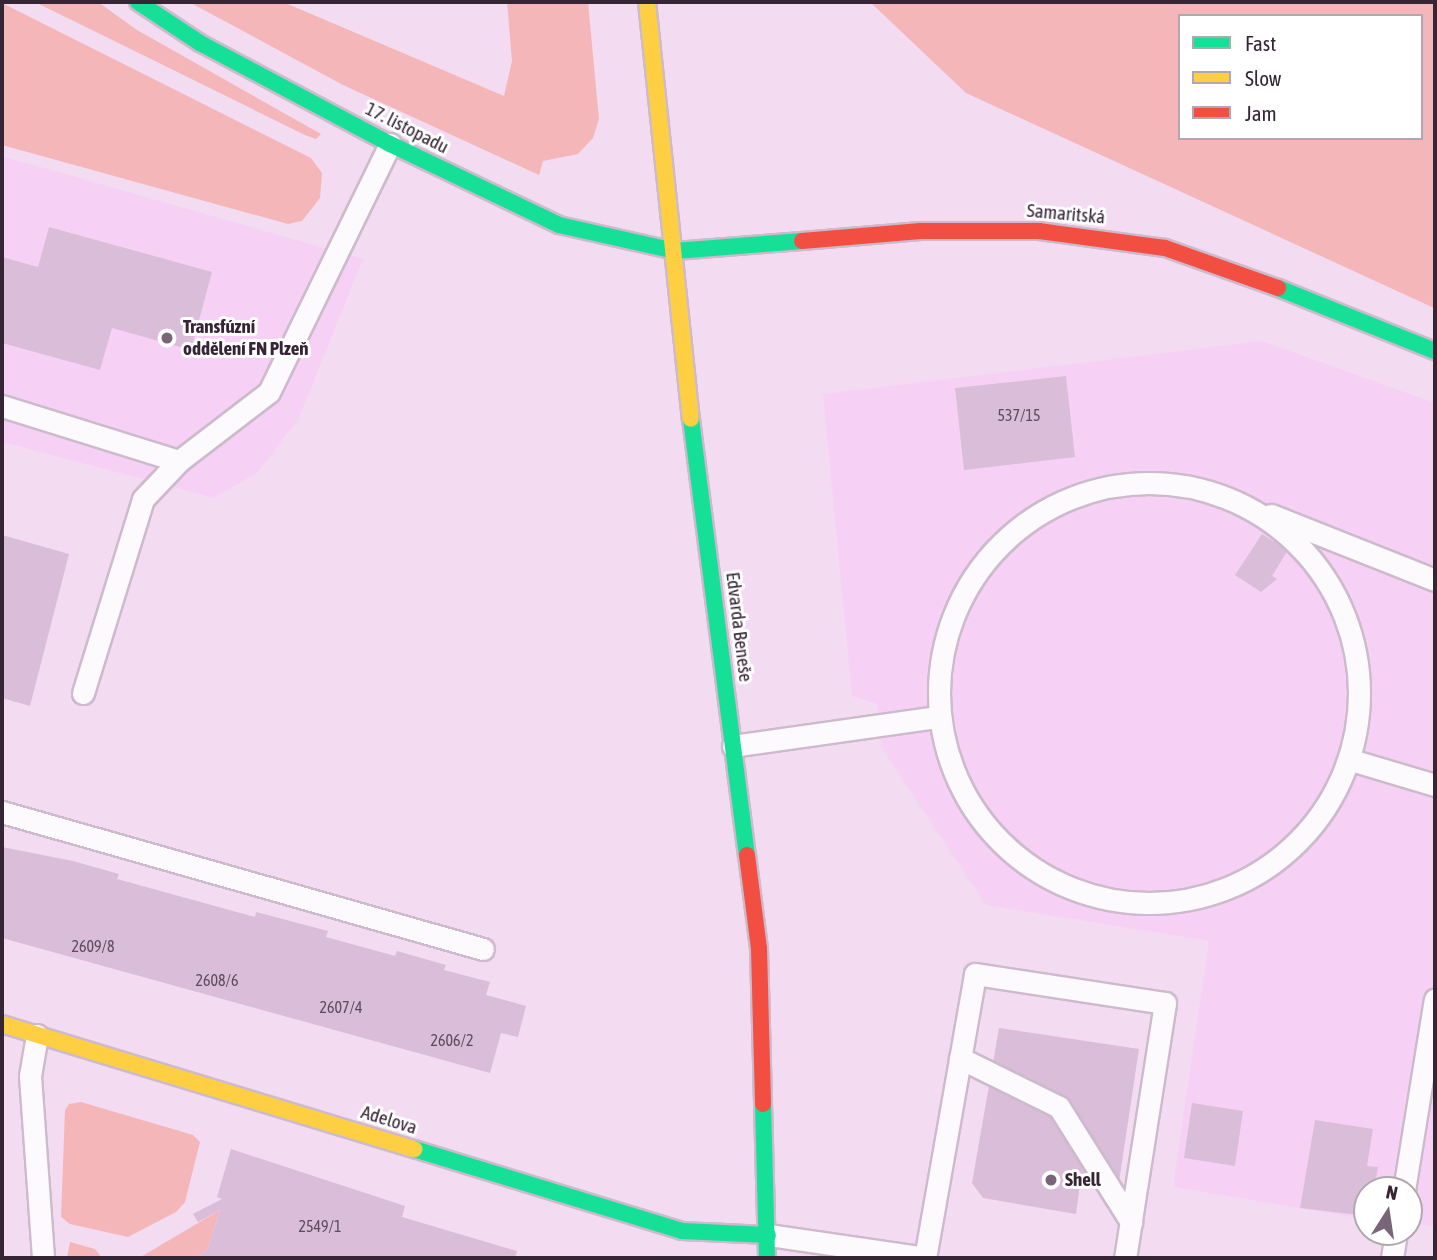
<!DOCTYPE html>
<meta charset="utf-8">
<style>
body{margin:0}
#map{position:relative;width:1437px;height:1260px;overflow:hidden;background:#f3dbf2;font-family:"Asap Condensed",sans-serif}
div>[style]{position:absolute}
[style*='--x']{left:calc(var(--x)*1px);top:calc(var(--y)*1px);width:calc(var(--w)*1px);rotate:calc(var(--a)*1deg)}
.built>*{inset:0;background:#f7d1f5}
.green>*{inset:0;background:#f5b6b9}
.building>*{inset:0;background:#dabdd9}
.roads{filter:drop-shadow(2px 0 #cdbacc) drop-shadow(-2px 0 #cdbacc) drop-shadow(0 2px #cdbacc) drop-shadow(0 -2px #cdbacc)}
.lane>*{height:21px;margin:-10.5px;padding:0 10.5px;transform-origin:10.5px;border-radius:10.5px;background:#fdfafd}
.lane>.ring{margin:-10.5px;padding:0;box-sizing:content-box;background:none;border:21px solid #fdfafd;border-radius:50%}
.fast>*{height:16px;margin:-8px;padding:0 8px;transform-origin:8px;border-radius:8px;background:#16e098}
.slow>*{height:16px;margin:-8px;padding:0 8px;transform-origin:8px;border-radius:8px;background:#ffcf43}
.jam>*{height:16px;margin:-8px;padding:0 8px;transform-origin:8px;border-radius:8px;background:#f24e42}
.dots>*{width:19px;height:19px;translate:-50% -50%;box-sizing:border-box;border:4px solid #fff;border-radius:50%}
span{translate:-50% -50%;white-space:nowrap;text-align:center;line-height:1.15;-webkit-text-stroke:6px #fff;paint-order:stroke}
.number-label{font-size:16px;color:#5f4b5e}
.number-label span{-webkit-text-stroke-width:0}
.street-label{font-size:19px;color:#362535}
.poi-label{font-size:19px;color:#362535;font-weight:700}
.left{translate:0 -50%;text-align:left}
.frame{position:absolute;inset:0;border:4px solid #362535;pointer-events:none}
.legend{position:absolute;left:1178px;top:14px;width:245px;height:126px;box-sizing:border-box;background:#fff;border:2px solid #afa8ae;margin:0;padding:9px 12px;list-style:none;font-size:21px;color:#362535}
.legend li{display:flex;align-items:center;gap:14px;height:35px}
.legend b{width:35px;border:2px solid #afa8ae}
.north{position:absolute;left:1353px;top:1176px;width:70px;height:70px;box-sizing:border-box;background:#fff;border:2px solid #afa8ae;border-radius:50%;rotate:12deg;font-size:19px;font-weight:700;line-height:28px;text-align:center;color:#362535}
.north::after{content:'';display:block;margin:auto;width:24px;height:32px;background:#786577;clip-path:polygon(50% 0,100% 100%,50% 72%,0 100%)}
</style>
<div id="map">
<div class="built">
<div style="clip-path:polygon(2px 156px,363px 259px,299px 418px,258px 472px,214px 498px,2px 442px)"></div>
<div style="clip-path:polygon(1262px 341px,1435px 403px,1435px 1227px,1409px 1222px,1409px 1190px,1367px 1190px,1358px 1218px,1173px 1187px,1209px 941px,986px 905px,881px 747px,877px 704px,852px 696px,823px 394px)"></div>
</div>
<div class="green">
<div style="clip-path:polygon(35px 2px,98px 2px,137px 30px,321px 134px,316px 139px,305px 135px)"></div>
<div style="clip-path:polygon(189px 2px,283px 2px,504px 96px,512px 61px,507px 2px,588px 2px,599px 119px,593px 138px,578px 154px,543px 161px,539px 175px,343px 85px)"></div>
<div style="clip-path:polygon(evenodd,870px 2px,1435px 2px,1435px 314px,1434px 308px,966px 93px,870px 2px,1180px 16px,1421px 16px,1421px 138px,1180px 138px,1180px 16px)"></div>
<div style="clip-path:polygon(2px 3px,311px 158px,322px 173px,320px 198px,302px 221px,288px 224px,2px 145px)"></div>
<div style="clip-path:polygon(81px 1102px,193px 1135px,200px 1142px,185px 1202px,176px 1212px,128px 1237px,70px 1224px,61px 1217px,65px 1110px,69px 1104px)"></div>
<div style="clip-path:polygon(220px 1210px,207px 1251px,195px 1258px,139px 1258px)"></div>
<div style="clip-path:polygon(70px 1242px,95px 1249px,102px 1258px,67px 1258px)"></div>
</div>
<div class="building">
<div style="clip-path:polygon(49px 227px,212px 272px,191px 350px,112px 328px,100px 370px,2px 343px,2px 257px,38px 267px)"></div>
<div style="clip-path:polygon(1066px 376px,1075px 457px,964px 470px,955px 388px)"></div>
<div style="clip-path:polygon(1262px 534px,1288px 550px,1272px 576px,1277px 579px,1261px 592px,1235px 575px)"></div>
<div style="clip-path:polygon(2px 535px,69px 554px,30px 706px,2px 698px)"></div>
<div style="clip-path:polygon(2px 847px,73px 861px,119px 874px,117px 879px,255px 917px,256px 912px,328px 931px,326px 937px,395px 956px,397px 951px,446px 965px,444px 970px,490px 982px,486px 995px,526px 1006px,518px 1037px,501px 1033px,490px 1073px,2px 938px)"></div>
<div style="clip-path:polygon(999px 1028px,1139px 1049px,1119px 1182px,1081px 1177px,1076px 1214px,983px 1198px,972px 1183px)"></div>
<div style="clip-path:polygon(1192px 1103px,1243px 1111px,1235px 1166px,1184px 1158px)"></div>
<div style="clip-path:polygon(1315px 1120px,1373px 1129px,1367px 1166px,1378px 1167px,1374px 1190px,1367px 1190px,1367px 1216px,1300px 1208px)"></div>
<div style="clip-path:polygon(231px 1149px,405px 1206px,402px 1217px,517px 1251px,515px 1258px,195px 1258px,207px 1251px,220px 1210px,198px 1222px,193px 1214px,222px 1199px,217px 1197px)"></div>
</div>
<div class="roads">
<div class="lane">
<div style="--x:2;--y:406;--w:185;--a:17.3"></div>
<div style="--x:179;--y:461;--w:113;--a:-37.5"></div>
<div style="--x:269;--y:392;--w:276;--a:-64"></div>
<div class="ring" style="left:939px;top:483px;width:399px;height:399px"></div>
<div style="--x:1271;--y:515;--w:176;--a:21.6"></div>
<div style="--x:83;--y:693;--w:203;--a:-72.8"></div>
<div style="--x:143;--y:499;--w:52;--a:-46.5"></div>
<div style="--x:733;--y:746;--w:207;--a:-8.1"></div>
<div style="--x:1351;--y:760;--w:88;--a:16.6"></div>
<div style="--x:2;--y:812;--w:500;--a:15.9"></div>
<div style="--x:37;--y:1035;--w:42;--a:99.7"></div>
<div style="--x:30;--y:1076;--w:182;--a:85.9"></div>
<div style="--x:960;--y:1058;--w:110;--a:26.3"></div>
<div style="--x:1059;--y:1107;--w:136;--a:57.9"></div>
<div style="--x:1404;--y:1190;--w:193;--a:-80.8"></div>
<div style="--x:768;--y:1235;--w:159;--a:8.3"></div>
<div style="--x:925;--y:1258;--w:288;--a:-80"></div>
<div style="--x:975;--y:974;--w:192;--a:8.7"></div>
<div style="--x:1165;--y:1003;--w:258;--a:98.9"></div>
<div style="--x:1392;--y:1258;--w:26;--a:-81"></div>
</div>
<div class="fast">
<div style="--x:138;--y:2;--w:74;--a:33.5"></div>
<div style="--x:200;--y:43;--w:215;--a:28"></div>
<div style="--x:390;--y:144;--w:187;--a:25.6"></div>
<div style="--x:559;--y:225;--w:119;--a:12.6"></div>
<div style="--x:675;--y:251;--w:127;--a:-4.5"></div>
<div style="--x:1278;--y:288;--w:169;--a:21.9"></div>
<div style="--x:691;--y:419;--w:440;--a:82.7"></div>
<div style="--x:763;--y:1104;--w:154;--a:88.5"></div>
<div style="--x:414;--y:1149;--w:280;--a:17"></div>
<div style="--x:682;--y:1231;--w:86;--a:2.7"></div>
</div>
<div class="slow">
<div style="--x:647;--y:2;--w:419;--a:84"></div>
<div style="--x:2;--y:1024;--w:431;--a:16.9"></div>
</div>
<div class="jam">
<div style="--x:802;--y:241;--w:119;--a:-4.8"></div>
<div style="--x:921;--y:231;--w:118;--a:0"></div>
<div style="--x:1039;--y:231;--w:127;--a:7.7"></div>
<div style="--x:1165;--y:248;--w:120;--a:19.5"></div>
<div style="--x:747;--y:855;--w:95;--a:82.7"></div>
<div style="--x:759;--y:949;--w:155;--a:88.5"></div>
</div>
</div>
<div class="dots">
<div style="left:167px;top:338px;background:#786577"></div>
<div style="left:1051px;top:1180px;background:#786577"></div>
</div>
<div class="number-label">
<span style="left:1019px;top:415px">537/15</span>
<span style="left:93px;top:946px">2609/8</span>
<span style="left:217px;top:980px">2608/6</span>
<span style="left:341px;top:1007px">2607/4</span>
<span style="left:452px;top:1040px">2606/2</span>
<span style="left:320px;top:1226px">2549/1</span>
</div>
<div class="street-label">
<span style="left:407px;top:128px;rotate:27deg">17. listopadu</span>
<span style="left:1066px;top:214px;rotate:5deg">Samaritská</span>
<span style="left:739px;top:627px;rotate:83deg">Edvarda Beneše</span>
<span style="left:389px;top:1120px;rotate:17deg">Adelova</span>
</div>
<div class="poi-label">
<span class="left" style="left:183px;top:338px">Transfúzní<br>oddělení FN Plzeň</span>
<span class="left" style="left:1065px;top:1180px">Shell</span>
</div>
<div class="frame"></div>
<ul class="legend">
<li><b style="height:9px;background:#16e098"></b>Fast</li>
<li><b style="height:9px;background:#ffcf43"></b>Slow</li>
<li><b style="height:9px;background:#f24e42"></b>Jam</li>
</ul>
<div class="north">N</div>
</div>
